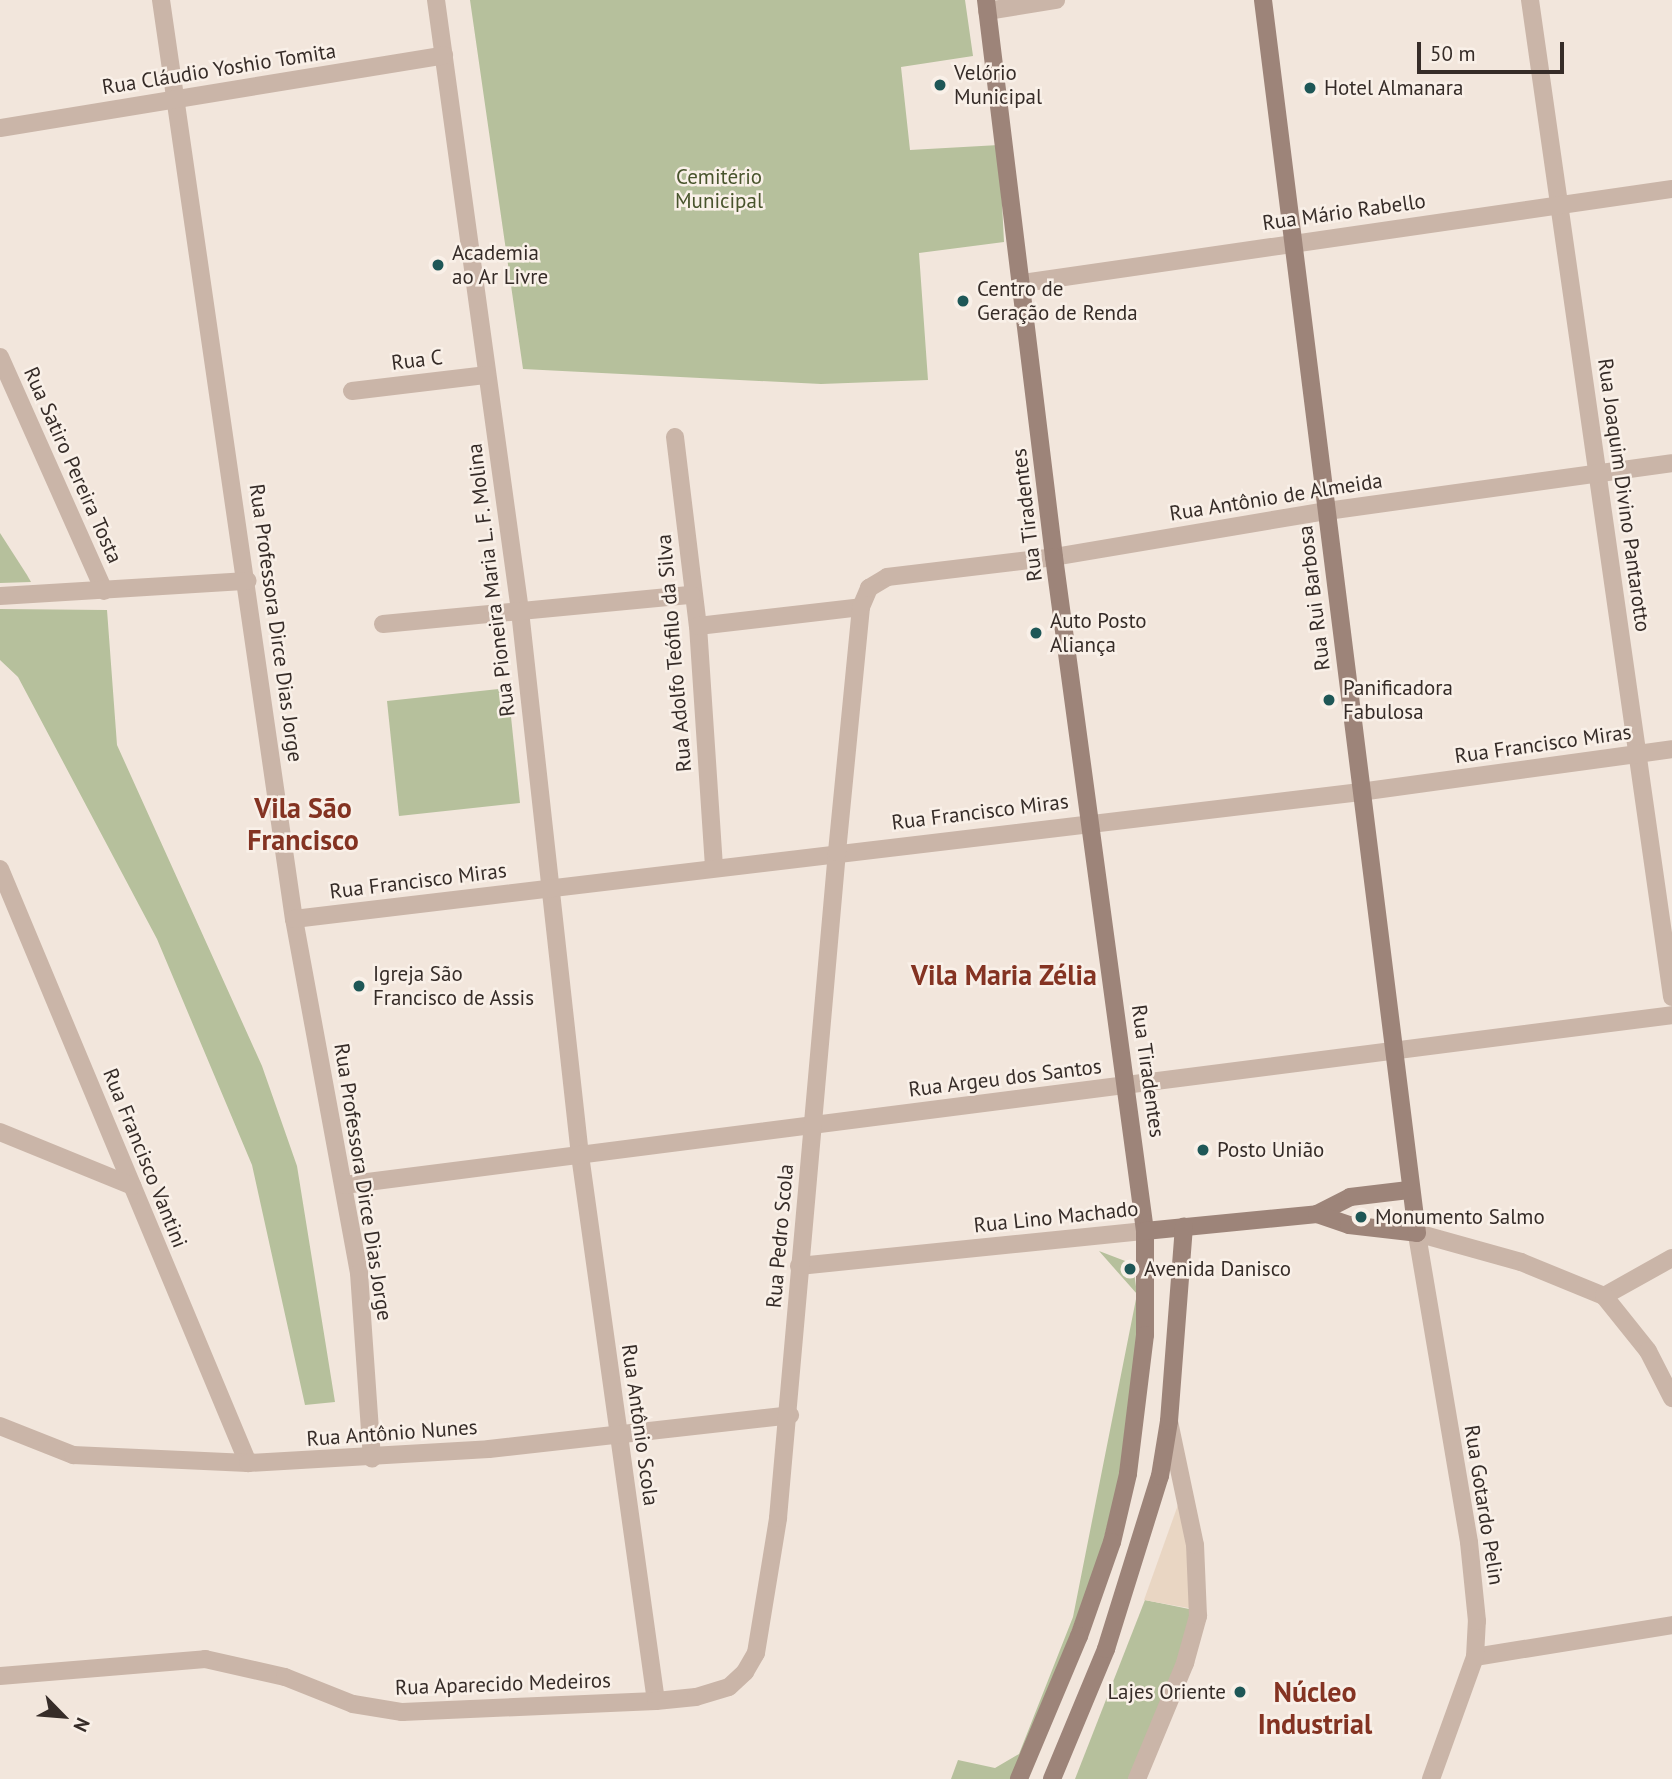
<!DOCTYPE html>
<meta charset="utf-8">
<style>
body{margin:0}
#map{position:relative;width:1672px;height:1779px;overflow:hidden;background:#f2e6dc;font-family:"PT Sans",sans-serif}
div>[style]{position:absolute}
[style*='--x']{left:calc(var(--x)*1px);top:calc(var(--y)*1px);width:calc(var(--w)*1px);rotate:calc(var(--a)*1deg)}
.green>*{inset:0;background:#b6c09c}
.plaza>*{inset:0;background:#e9d6c3}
.street>*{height:18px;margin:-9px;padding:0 9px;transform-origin:9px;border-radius:9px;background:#cab5a8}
.secondary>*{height:18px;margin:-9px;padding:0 9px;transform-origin:9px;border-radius:9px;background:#9d8479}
.dots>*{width:19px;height:19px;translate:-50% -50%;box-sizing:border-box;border:4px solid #f9f0e8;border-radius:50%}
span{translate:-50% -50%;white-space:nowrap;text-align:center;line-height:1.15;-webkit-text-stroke:5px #f9f0e8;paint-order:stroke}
.street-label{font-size:21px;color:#362c28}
.poi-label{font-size:21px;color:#362c28}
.left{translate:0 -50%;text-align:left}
.right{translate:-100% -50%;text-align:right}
.park-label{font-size:21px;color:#48542c}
.district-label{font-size:28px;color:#843322;font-weight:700}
.north{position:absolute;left:28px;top:1681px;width:70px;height:70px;-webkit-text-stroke:5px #f9f0e8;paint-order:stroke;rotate:115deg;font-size:19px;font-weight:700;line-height:28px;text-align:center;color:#362c28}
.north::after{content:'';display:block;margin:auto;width:24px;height:32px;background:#362c28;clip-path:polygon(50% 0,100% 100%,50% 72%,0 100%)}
.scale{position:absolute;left:1417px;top:42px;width:147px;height:32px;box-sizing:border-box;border:4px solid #362c28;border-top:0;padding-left:9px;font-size:21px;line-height:24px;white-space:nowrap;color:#362c28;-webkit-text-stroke:5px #f9f0e8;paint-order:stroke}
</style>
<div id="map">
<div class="green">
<div style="clip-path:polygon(470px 0,965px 0,973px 56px,901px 67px,910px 150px,999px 145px,1004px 242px,919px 253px,928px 380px,821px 384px,523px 369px)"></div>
<div style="clip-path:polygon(0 533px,27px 575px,31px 582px,0 583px)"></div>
<div style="clip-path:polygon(0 609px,107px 610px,117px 745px,262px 1066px,297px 1166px,335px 1402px,305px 1405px,252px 1165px,157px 939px,18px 677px,0 660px)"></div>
<div style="clip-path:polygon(508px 688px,520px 803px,399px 816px,387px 701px)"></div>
<div style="clip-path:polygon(1099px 1251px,1133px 1264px,1137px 1294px,1136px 1362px,1120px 1475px,1099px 1558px,1016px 1779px,951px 1779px,958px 1760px,995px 1768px,1019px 1754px,1073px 1617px,1137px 1294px)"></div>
<div style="clip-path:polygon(1145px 1600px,1194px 1610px,1192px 1628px,1128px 1779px,1075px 1779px)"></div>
</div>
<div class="plaza">
<div style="clip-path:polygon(1179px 1502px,1184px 1505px,1194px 1609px,1144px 1600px)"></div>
</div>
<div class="street">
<div style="--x:161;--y:0;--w:929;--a:81.77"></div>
<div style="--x:294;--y:919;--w:360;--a:79.6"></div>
<div style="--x:359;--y:1273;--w:186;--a:86"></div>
<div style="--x:436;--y:0;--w:617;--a:82.17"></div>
<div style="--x:520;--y:611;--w:547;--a:83.71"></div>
<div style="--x:580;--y:1155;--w:551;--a:82.08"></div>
<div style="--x:1530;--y:0;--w:1007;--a:81.89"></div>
<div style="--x:987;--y:11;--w:70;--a:-9.1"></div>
<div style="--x:0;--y:128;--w:450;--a:-9.3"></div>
<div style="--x:1023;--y:283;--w:656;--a:-8.24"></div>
<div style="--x:0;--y:357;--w:256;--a:66"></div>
<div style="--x:352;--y:391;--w:136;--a:-6.8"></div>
<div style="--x:675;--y:437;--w:190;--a:83.1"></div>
<div style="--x:698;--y:626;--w:241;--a:86.2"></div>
<div style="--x:0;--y:596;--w:248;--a:-3.5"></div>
<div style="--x:383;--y:624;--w:310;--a:-5.4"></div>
<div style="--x:698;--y:626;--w:164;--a:-6.6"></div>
<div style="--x:0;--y:869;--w:644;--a:67.34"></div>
<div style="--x:294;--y:919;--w:1074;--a:-6.79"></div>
<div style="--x:1360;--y:792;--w:315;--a:-7.8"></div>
<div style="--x:0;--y:1132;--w:143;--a:22.2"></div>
<div style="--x:344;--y:1185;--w:1339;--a:-7.29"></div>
<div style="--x:799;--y:1266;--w:348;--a:-5.8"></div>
<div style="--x:1604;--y:1296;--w:78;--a:-29.2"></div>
<div style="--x:0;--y:1426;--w:79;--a:21.7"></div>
<div style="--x:73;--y:1455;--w:175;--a:2.6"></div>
<div style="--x:248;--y:1463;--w:241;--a:-3.3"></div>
<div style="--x:489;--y:1449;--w:303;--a:-6.4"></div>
<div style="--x:1475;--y:1657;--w:200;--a:-9.2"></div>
<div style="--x:0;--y:1676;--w:206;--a:-4.7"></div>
<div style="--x:205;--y:1659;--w:82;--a:12.7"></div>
<div style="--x:285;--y:1677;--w:73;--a:21.7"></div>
<div style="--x:353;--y:1704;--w:50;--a:9.3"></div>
<div style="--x:402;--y:1712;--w:254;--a:-2.5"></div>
<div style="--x:656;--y:1701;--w:40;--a:-5.7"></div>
<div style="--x:696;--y:1697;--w:34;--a:-17"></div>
<div style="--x:729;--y:1687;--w:22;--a:-43"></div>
<div style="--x:745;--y:1672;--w:22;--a:-60"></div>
<div style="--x:756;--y:1653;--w:137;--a:-80.7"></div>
<div style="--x:778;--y:1518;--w:669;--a:-84.94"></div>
<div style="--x:837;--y:852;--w:246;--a:-84.4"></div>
<div style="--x:861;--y:607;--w:21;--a:-67"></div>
<div style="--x:869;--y:588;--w:21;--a:-31"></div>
<div style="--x:887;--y:577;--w:168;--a:-6.8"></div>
<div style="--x:1054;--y:557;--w:277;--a:-9.6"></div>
<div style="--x:1327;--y:511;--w:348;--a:-7.9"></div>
<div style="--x:1137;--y:1779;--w:126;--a:-67.5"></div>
<div style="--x:1185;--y:1663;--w:49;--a:-74.5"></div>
<div style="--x:1198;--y:1616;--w:71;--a:-92.4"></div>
<div style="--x:1195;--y:1545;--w:126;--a:-101.9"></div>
<div style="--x:1431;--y:1779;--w:130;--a:-70.2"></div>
<div style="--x:1475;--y:1657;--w:36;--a:-87"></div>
<div style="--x:1477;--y:1621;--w:79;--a:-95.8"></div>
<div style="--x:1469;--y:1542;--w:313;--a:-99.6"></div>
<div style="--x:1417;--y:1233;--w:108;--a:15.6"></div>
<div style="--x:1521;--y:1262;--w:90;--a:22.3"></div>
<div style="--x:1604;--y:1296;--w:70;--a:51.3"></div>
<div style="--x:1648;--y:1351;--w:53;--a:62.9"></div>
</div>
<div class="secondary">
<div style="--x:986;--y:0;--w:561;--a:83.04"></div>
<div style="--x:1054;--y:557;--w:680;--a:82.31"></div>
<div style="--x:1145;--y:1231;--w:104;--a:90"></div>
<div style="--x:1145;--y:1335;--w:140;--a:97"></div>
<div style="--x:1128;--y:1474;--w:70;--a:103.2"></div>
<div style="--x:1112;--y:1542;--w:100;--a:109.3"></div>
<div style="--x:1079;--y:1636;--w:155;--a:112.8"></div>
<div style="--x:1317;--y:1214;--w:37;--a:-27"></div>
<div style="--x:1350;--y:1197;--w:59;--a:-6.8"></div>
<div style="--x:1145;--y:1231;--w:173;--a:-5.6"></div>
<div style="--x:1317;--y:1214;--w:34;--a:19"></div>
<div style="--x:1349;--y:1225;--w:68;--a:6.7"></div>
<div style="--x:1417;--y:1233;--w:1243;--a:-97.12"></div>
<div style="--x:1052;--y:1779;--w:141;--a:-67.4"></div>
<div style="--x:1106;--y:1649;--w:181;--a:-72.7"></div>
<div style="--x:1160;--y:1476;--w:56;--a:-80.7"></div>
<div style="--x:1169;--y:1421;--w:195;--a:-85.6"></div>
</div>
<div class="dots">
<div style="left:940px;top:85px;background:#1e5757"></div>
<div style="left:1310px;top:88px;background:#1e5757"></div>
<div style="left:438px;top:265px;background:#1e5757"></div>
<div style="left:963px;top:301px;background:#1e5757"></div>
<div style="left:1036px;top:633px;background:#1e5757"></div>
<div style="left:1329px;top:700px;background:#1e5757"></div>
<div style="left:359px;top:986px;background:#1e5757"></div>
<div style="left:1203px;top:1150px;background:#1e5757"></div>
<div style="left:1361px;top:1217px;background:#1e5757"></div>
<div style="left:1130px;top:1269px;background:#1e5757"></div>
<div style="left:1240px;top:1692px;background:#1e5757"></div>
</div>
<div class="street-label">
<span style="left:219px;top:69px;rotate:-9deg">Rua Cláudio Yoshio Tomita</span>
<span style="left:1344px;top:212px;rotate:-8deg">Rua Mário Rabello</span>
<span style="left:417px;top:360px;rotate:-7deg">Rua C</span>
<span style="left:73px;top:465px;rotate:66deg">Rua Satiro Pereira Tosta</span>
<span style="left:1624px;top:495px;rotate:82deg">Rua Joaquim Divino Pantarotto</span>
<span style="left:1276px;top:497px;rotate:-9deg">Rua Antônio de Almeida</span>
<span style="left:1027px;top:515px;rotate:-97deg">Rua Tiradentes</span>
<span style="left:491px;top:580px;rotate:-97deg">Rua Pioneira Maria L. F. Molina</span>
<span style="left:1314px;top:598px;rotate:-97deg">Rua Rui Barbosa</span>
<span style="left:276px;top:623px;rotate:82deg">Rua Professora Dirce Dias Jorge</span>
<span style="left:674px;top:653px;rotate:-95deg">Rua Adolfo Teófilo da Silva</span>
<span style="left:1543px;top:744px;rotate:-8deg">Rua Francisco Miras</span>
<span style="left:980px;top:812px;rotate:-7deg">Rua Francisco Miras</span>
<span style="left:418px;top:881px;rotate:-7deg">Rua Francisco Miras</span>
<span style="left:1148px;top:1071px;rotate:82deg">Rua Tiradentes</span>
<span style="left:1005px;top:1078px;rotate:-7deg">Rua Argeu dos Santos</span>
<span style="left:145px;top:1158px;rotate:68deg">Rua Francisco Vantini</span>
<span style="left:363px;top:1182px;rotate:81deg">Rua Professora Dirce Dias Jorge</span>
<span style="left:1056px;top:1217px;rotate:-6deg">Rua Lino Machado</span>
<span style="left:780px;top:1236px;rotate:-85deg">Rua Pedro Scola</span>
<span style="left:640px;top:1425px;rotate:82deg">Rua Antônio Scola</span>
<span style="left:392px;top:1433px;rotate:-4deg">Rua Antônio Nunes</span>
<span style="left:1484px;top:1505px;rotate:81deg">Rua Gotardo Pelin</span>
<span style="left:503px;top:1684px;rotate:-2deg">Rua Aparecido Medeiros</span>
</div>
<div class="poi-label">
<span class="left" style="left:954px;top:85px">Velório<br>Municipal</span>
<span class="left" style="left:1324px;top:88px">Hotel Almanara</span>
<span class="left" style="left:452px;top:265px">Academia<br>ao Ar Livre</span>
<span class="left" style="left:977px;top:301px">Centro de<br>Geração de Renda</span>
<span class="left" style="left:1050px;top:633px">Auto Posto<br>Aliança</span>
<span class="left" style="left:1343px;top:700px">Panificadora<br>Fabulosa</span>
<span class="left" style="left:373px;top:986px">Igreja São<br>Francisco de Assis</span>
<span class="left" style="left:1217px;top:1150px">Posto União</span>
<span class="left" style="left:1375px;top:1217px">Monumento Salmo</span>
<span class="left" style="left:1144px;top:1269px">Avenida Danisco</span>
<span class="right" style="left:1226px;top:1692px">Lajes Oriente</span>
</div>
<div class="park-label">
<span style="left:719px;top:189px">Cemitério<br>Municipal</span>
</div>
<div class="district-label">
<span style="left:303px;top:824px">Vila São<br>Francisco</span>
<span style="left:1004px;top:975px">Vila Maria Zélia</span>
<span style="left:1315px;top:1708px">Núcleo<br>Industrial</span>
</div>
<div class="north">N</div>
<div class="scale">50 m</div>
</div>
